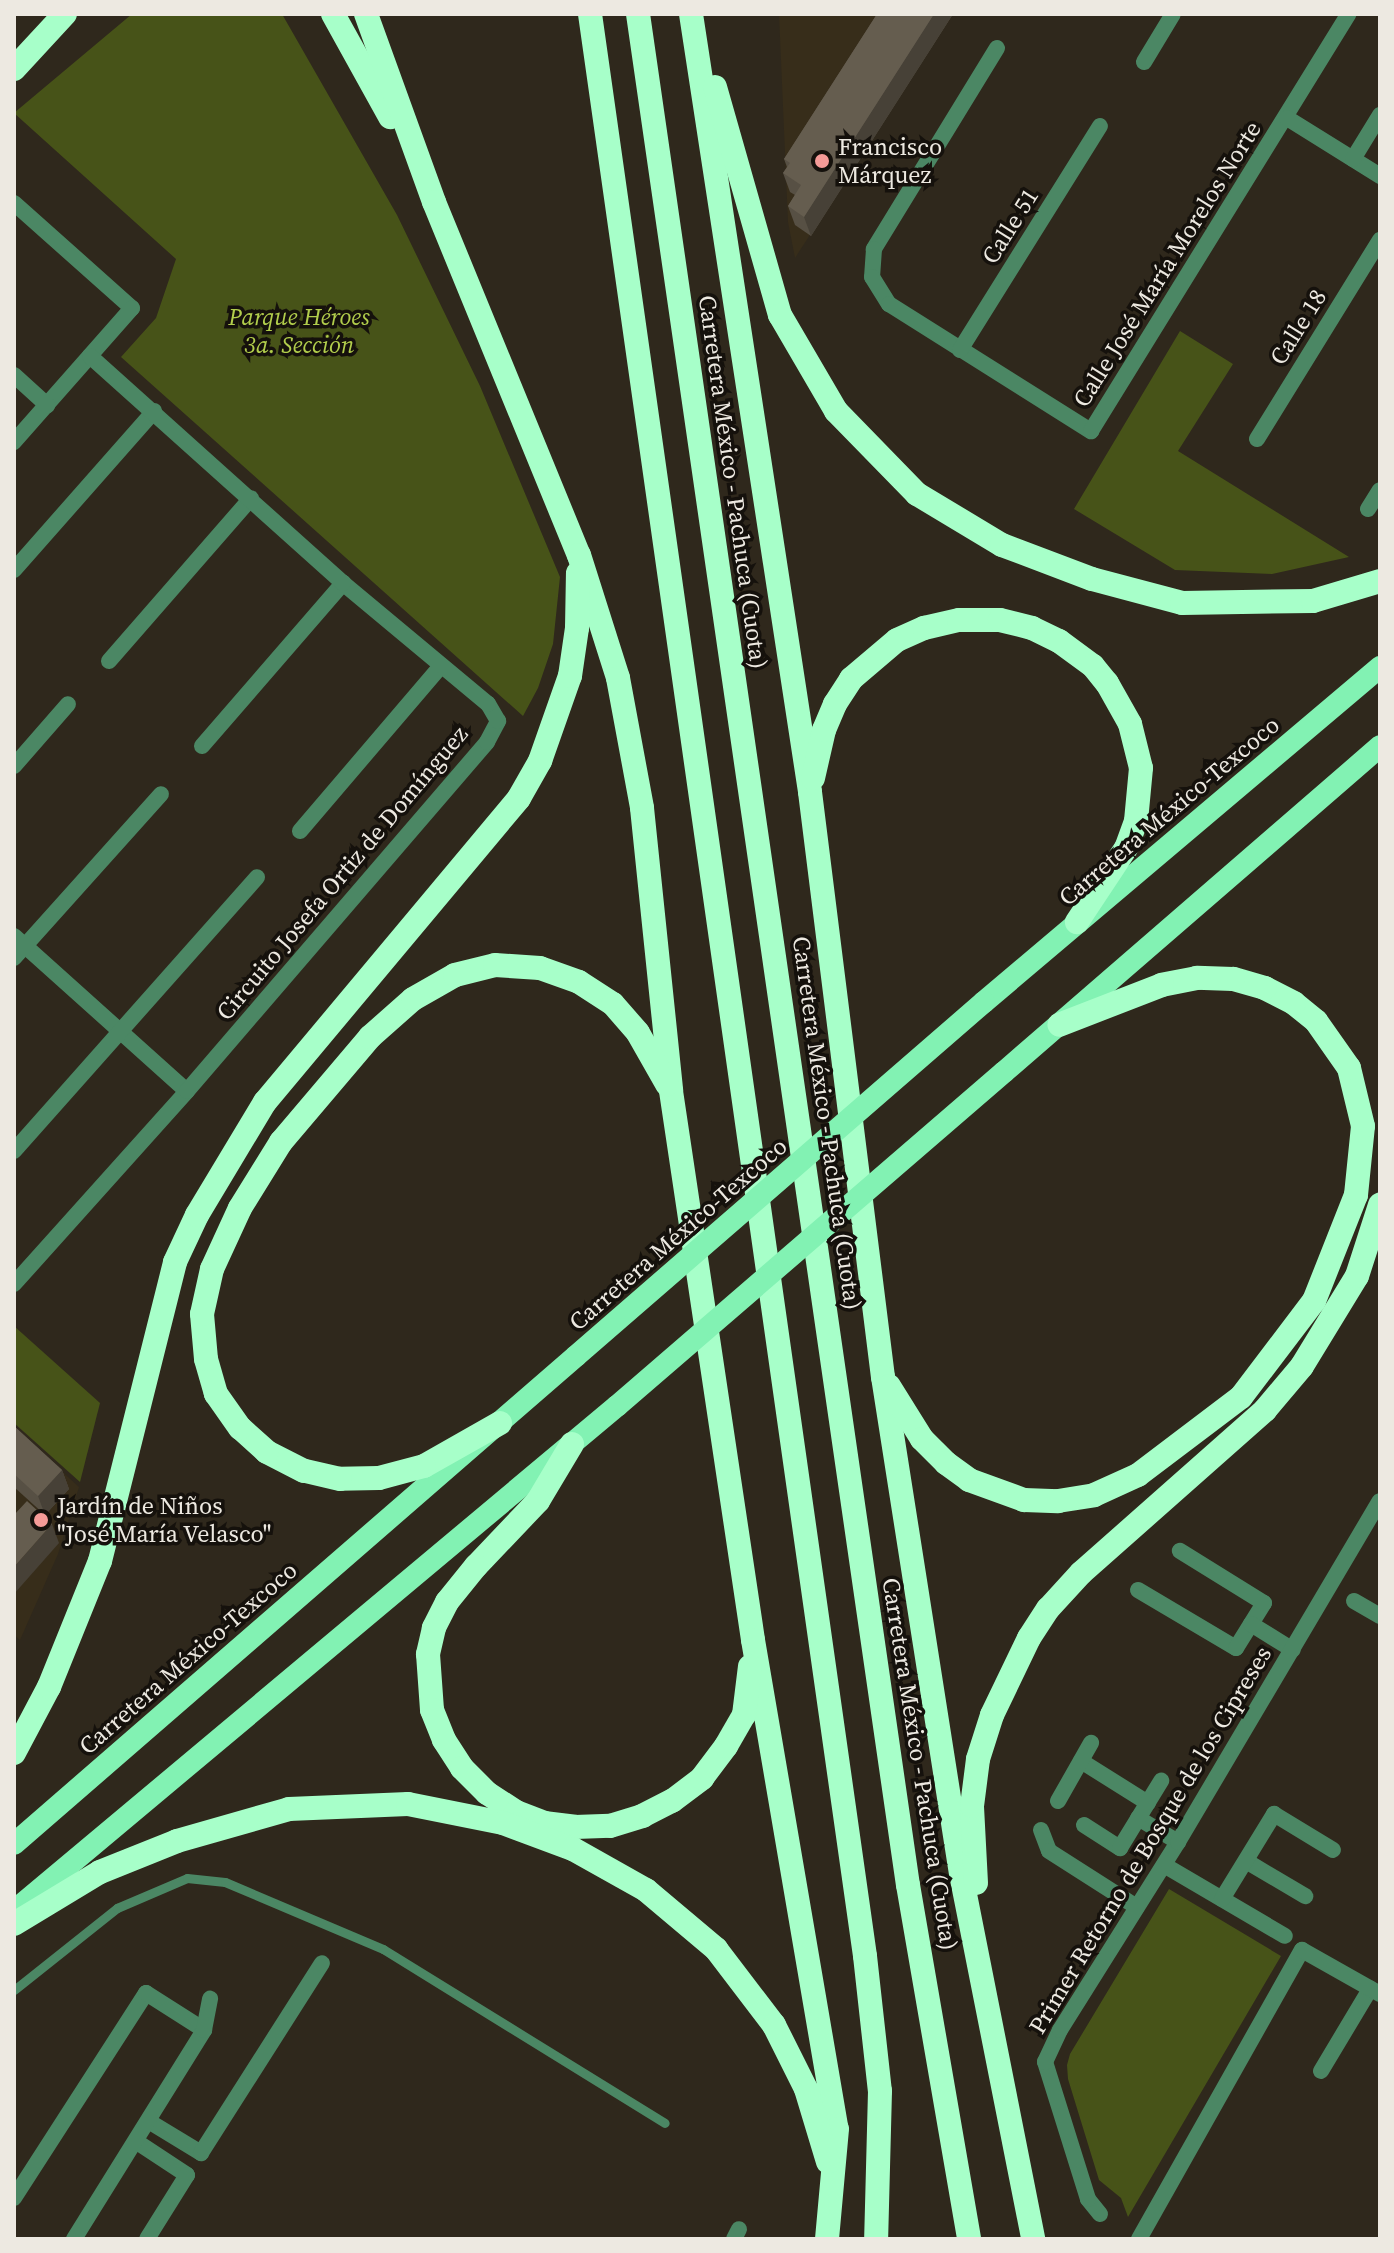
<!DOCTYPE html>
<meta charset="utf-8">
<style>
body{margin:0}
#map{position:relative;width:1394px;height:2253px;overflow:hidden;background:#2f281c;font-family:"Source Serif 4",serif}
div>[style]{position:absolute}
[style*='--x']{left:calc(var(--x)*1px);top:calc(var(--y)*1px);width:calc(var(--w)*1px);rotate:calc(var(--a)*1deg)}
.built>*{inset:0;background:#372d1a}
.green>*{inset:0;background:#475318}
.service>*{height:9px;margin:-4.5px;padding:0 4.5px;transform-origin:4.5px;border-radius:4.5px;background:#4b8764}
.minor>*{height:16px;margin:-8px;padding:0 8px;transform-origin:8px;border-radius:8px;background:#4b8764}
.trunk>*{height:22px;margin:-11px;padding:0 11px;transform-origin:11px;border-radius:11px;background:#82f2b3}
.motorway>*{height:24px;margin:-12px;padding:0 12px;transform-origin:12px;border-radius:12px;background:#a7ffc9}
.trunk-bridge>*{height:22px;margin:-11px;padding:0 11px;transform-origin:11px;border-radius:11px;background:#82f2b3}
.wall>*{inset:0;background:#575044}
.shaded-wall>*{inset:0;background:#474137}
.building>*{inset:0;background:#655d4f}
.dots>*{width:22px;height:22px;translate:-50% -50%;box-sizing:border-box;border:4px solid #15110c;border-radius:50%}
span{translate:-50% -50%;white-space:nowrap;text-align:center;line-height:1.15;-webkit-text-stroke:7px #15110c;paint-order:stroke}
.poi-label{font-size:24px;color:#ede9e1}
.left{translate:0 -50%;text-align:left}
.street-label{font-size:24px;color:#ede9e1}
.park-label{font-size:24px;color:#b2ce4c;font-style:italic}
.frame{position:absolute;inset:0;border:16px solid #ede9e1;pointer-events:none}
</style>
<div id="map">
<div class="built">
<div style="clip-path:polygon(779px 14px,953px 14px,795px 258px,788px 222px)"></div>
<div style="clip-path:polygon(14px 1428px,79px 1487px,58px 1554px,20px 1640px,14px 1635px)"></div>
</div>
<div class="green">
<div style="clip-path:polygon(132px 14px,282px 14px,397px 215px,480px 386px,560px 577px,553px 644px,538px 688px,523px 716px,121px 357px,156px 318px,176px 259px,14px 113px)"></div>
<div style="clip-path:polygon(1180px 331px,1233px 364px,1178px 451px,1349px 557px,1272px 574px,1175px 570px,1074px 509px)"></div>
<div style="clip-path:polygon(14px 1326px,100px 1403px,80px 1482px,14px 1423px)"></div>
<div style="clip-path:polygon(1169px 1889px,1281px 1956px,1128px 2217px,1121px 2198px,1099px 2180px,1068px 2079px,1067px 2065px,1070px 2054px)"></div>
</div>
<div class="service">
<div style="--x:14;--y:1990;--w:132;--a:-38.5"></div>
<div style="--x:117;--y:1908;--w:76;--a:-23.2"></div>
<div style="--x:187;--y:1878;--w:38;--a:6"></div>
<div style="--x:225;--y:1882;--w:172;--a:23"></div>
<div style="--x:383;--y:1949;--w:331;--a:31.7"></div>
</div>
<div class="minor">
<div style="--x:997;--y:48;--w:236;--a:121.5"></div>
<div style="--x:874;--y:249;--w:28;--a:94"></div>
<div style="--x:872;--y:277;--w:32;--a:58"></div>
<div style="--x:889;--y:304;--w:239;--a:32.2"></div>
<div style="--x:1091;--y:431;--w:490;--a:-58.3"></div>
<div style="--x:1144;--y:62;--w:56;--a:-58.9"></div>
<div style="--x:1287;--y:118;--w:110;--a:31.9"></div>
<div style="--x:1353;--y:159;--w:52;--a:-58.5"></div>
<div style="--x:14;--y:203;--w:158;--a:41.7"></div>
<div style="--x:132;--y:308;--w:179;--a:131.4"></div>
<div style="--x:960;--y:350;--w:264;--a:-58"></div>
<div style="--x:14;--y:375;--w:45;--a:42.3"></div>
<div style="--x:1257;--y:439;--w:234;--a:-58.3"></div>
<div style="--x:1368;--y:509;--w:22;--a:-58"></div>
<div style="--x:14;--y:570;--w:212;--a:-48.6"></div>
<div style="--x:109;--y:661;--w:216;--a:-48.9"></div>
<div style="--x:202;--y:746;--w:216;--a:-49.1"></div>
<div style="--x:14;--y:766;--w:82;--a:-48.9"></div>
<div style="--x:300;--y:831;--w:217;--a:-49.5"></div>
<div style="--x:14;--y:936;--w:232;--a:41.9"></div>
<div style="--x:14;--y:958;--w:220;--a:-48.1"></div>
<div style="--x:14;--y:1151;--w:366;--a:-48.4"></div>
<div style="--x:14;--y:1284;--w:259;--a:-48.1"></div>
<div style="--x:187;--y:1091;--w:460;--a:-49.3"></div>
<div style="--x:487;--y:742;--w:24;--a:-62"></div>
<div style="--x:498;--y:721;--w:20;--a:-120"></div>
<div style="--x:488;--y:704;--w:189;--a:-140.2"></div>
<div style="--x:343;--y:583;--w:340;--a:-138.1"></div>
<div style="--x:1138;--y:1590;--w:114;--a:30.6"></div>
<div style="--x:1236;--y:1648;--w:53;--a:-58.1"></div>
<div style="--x:1264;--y:1603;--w:99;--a:-148.2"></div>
<div style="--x:1354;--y:1601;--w:30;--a:30"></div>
<div style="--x:1251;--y:1624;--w:49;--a:31.8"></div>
<div style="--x:1081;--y:1761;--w:79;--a:32.1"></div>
<div style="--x:1058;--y:1801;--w:67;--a:-60.4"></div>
<div style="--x:1138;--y:1818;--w:47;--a:31"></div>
<div style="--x:1084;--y:1825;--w:43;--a:32.6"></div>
<div style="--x:1120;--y:1848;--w:79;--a:-58.5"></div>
<div style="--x:1041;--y:1830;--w:22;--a:69"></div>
<div style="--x:1049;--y:1851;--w:104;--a:32.5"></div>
<div style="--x:1246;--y:1861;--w:69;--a:30.7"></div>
<div style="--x:1164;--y:1865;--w:140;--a:30.4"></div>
<div style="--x:1222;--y:1899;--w:100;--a:-58.5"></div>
<div style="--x:1274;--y:1814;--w:69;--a:31.4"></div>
<div style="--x:1321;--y:2071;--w:96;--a:-59.1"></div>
<div style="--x:150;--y:2122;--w:60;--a:31.3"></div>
<div style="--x:201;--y:2153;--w:225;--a:-57.5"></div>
<div style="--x:137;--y:2142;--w:60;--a:33.4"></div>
<div style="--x:187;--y:2175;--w:75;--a:122"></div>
<div style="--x:14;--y:2198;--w:244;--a:-57.2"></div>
<div style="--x:146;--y:1993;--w:69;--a:32.5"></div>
<div style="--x:1100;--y:2214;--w:19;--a:-129"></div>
<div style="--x:1088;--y:2199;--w:144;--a:-107.4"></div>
<div style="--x:1045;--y:2062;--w:35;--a:-65"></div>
<div style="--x:1060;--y:2030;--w:222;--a:-57.9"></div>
<div style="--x:1178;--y:1842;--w:396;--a:-59.4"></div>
<div style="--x:74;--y:2239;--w:246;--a:-58.1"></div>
<div style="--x:204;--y:2030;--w:32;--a:-79"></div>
<div style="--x:734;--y:2239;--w:11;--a:-63"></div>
<div style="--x:1139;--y:2239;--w:332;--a:-60.6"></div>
<div style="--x:1302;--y:1950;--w:90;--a:29.4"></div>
</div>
<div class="trunk">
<div style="--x:984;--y:1002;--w:519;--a:-40.23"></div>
<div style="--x:1004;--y:1072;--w:498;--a:-40.9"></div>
<div style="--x:14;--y:1844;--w:744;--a:-40.97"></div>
<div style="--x:14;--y:1911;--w:787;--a:-39.95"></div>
</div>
<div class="motorway">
<div style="--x:333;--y:14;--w:118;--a:61"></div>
<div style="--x:366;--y:14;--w:200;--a:70.1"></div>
<div style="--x:434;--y:202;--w:382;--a:67.7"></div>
<div style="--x:579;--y:555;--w:129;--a:72.4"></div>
<div style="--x:618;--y:678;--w:132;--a:79.5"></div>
<div style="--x:642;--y:808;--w:284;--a:84.1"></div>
<div style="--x:671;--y:1091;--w:555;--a:81.5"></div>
<div style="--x:753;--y:1640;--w:496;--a:80.3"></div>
<div style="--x:837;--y:2129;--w:110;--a:95.2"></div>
<div style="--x:590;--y:14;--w:1961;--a:81.94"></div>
<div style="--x:865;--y:1956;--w:136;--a:83.7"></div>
<div style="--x:880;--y:2091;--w:148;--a:91.5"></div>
<div style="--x:638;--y:14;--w:1890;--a:81.79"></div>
<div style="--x:908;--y:1885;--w:359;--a:80.2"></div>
<div style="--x:691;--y:14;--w:787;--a:81.3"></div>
<div style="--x:810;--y:792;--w:590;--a:82.89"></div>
<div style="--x:883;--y:1377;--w:503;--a:81.08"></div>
<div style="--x:961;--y:1874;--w:372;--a:78.8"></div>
<div style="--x:14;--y:69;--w:75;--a:-47.2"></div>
<div style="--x:715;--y:87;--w:237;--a:74.1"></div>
<div style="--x:780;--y:315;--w:111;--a:59.7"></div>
<div style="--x:836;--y:411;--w:116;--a:45.7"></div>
<div style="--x:917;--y:494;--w:99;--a:31"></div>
<div style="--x:1002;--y:545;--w:96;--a:20.7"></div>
<div style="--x:1092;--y:579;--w:93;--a:14.9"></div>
<div style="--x:1182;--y:603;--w:131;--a:-0.9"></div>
<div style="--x:1313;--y:601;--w:70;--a:-16.6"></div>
<div style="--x:813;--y:778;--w:49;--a:-77.1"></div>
<div style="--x:824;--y:730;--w:28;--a:-67"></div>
<div style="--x:835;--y:704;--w:30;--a:-57"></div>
<div style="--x:851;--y:679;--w:60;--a:-40.3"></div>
<div style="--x:897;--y:640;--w:30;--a:-24"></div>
<div style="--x:924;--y:628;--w:36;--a:-13"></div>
<div style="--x:959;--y:620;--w:41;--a:0"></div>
<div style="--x:1000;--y:620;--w:33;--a:14"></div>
<div style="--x:1032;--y:628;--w:30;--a:26"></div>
<div style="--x:1059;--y:641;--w:42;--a:36.3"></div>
<div style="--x:1093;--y:666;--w:22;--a:51"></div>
<div style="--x:1107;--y:683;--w:47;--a:60.7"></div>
<div style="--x:1130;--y:724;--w:45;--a:76"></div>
<div style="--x:1141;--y:768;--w:53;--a:95.4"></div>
<div style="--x:1136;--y:821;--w:29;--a:110"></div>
<div style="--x:1126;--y:848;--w:89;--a:123.5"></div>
<div style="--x:889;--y:1386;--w:62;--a:58.1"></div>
<div style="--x:922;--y:1439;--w:34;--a:45"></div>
<div style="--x:946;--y:1463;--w:29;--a:36"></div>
<div style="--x:969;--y:1480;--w:59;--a:20"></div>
<div style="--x:1024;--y:1500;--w:34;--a:2"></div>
<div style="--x:1058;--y:1501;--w:36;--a:-9"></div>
<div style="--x:1094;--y:1495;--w:48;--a:-24.4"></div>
<div style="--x:1138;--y:1475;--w:129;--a:-37.1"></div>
<div style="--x:1241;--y:1397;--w:121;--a:-52.8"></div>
<div style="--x:1314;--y:1301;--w:114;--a:-68.4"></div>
<div style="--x:1356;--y:1195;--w:69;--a:-84.2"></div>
<div style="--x:1363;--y:1126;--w:60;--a:-103.6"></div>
<div style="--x:1349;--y:1068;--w:57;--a:-125.1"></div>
<div style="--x:1316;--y:1021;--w:28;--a:-141"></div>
<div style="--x:1294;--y:1003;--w:33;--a:-153"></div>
<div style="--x:1265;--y:988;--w:33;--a:-164"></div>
<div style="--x:1233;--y:979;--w:36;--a:-178"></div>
<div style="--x:1197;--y:978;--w:36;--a:169"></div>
<div style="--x:1162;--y:985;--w:110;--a:158.8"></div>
<div style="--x:500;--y:1423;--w:87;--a:150.5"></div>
<div style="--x:424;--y:1466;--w:47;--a:165.1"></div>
<div style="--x:379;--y:1478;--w:39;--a:179"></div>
<div style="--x:340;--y:1479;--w:37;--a:-167"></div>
<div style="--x:304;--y:1471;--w:42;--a:-152.8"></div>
<div style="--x:267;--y:1452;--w:36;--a:-138"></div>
<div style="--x:240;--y:1428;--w:42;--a:-125.2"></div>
<div style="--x:216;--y:1394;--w:36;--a:-106"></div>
<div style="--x:206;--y:1359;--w:45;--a:-95.1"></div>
<div style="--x:202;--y:1314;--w:46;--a:-77.5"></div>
<div style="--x:212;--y:1269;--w:67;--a:-65.3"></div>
<div style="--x:240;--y:1208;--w:78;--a:-58.2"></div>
<div style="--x:281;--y:1142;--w:138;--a:-49.7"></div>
<div style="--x:370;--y:1037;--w:57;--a:-41.5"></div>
<div style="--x:413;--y:999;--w:48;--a:-29.7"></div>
<div style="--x:455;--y:975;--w:41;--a:-14"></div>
<div style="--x:495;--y:965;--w:45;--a:3.8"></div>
<div style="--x:540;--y:968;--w:41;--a:19.7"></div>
<div style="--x:579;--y:982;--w:40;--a:32.9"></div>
<div style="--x:613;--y:1004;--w:38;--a:49"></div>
<div style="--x:638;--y:1033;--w:59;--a:60.4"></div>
<div style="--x:572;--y:1444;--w:66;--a:120.8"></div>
<div style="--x:538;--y:1501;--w:90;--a:133.6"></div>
<div style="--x:476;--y:1566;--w:46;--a:128.9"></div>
<div style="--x:447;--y:1602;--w:29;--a:117"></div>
<div style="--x:434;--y:1628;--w:27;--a:103"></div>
<div style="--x:428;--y:1654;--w:56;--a:85.9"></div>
<div style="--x:432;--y:1710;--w:32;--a:68"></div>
<div style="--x:444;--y:1740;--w:33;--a:57"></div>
<div style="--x:462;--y:1768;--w:35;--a:45"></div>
<div style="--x:487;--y:1793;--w:35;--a:33"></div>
<div style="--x:516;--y:1812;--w:30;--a:21"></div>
<div style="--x:544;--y:1823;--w:31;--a:7"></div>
<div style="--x:575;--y:1827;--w:35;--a:-2"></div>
<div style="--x:610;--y:1826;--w:34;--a:-17"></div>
<div style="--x:642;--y:1816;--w:34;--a:-27"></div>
<div style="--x:672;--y:1801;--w:38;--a:-37"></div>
<div style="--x:702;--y:1778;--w:40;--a:-53"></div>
<div style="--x:726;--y:1746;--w:36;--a:-60"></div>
<div style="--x:744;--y:1715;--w:49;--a:-83"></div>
<div style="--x:14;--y:1753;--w:75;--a:-62.1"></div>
<div style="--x:49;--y:1687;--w:136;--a:-68"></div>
<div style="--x:100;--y:1561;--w:308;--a:-75.9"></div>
<div style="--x:175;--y:1262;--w:52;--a:-64.9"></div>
<div style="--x:197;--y:1215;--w:132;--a:-59"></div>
<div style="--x:265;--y:1102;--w:396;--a:-50.1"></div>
<div style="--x:519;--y:798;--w:43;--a:-60.4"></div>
<div style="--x:540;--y:761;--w:90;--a:-70.6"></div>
<div style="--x:570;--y:676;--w:49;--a:-81.7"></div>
<div style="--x:577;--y:628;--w:55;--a:-89"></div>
<div style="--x:976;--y:1883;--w:77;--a:-93"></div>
<div style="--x:972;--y:1806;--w:47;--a:-82.7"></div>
<div style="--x:978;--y:1759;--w:46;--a:-72.3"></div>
<div style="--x:992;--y:1715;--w:85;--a:-64.3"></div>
<div style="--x:1029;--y:1638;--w:35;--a:-57"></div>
<div style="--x:1048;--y:1609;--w:49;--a:-47.5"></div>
<div style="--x:1081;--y:1573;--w:246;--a:-41.5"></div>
<div style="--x:1265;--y:1410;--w:57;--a:-49.9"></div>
<div style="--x:1302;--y:1366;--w:105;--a:-58.6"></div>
<div style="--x:1357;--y:1276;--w:75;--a:-72.1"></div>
<div style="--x:14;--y:1924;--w:100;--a:-31.2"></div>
<div style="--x:100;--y:1872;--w:83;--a:-21.9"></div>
<div style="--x:177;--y:1841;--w:116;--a:-15.9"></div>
<div style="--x:289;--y:1809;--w:119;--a:-2.4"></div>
<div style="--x:408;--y:1804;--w:97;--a:11.3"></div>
<div style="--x:503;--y:1823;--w:75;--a:20.4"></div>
<div style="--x:573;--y:1849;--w:84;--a:29.3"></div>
<div style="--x:646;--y:1890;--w:92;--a:40.1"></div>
<div style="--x:716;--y:1949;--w:96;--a:52.7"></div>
<div style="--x:774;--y:2025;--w:72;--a:63.4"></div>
<div style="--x:806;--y:2089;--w:76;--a:73.2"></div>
</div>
<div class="trunk-bridge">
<div style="--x:576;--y:1356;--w:540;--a:-40.95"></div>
<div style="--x:617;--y:1406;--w:511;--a:-40.8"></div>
</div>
<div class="wall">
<div style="clip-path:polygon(877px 14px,953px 14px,811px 236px,795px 225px,788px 206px,795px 195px,790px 192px,783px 173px,787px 167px,784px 159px)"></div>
<div style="clip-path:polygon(14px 1426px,62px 1470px,69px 1489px,45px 1515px,14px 1487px)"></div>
</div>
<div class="shaded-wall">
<div style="clip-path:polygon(934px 14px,953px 14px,811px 236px,804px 217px)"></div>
<div style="clip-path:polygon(62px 1470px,69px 1489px,45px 1515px,38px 1496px)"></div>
<div style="clip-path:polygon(52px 1524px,59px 1543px,14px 1594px,14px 1567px)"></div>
</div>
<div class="building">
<div style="clip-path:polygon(877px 14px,934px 14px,804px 217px,788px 206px,801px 185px,783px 173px,790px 163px,784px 159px)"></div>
<div style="clip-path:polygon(14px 1426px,62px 1470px,38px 1496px,14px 1474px)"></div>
<div style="clip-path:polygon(27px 1501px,52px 1524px,14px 1567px,14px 1515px)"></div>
</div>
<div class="dots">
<div style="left:822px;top:161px;background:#f59b98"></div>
<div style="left:41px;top:1520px;background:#f59b98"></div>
</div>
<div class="poi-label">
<span class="left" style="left:838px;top:161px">Francisco<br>Márquez</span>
<span class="left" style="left:57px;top:1520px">Jardín de Niños<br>"José María Velasco"</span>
</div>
<div class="street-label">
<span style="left:1010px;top:226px;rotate:-58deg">Calle 51</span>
<span style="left:1167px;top:264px;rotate:-58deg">Calle José María Morelos Norte</span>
<span style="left:1298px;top:327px;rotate:-58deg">Calle 18</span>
<span style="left:733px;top:482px;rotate:82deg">Carretera México - Pachuca (Cuota)</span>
<span style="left:1169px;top:811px;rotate:-40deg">Carretera México-Texcoco</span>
<span style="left:342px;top:873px;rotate:-50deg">Circuito Josefa Ortiz de Domínguez</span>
<span style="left:827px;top:1123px;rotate:82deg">Carretera México - Pachuca (Cuota)</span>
<span style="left:678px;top:1234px;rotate:-41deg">Carretera México-Texcoco</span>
<span style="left:188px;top:1658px;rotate:-41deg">Carretera México-Texcoco</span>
<span style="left:920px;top:1764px;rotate:81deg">Carretera México - Pachuca (Cuota)</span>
<span style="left:1150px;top:1840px;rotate:-59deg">Primer Retorno de Bosque de los Cipreses</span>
</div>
<div class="park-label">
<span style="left:299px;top:331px">Parque Héroes<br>3a. Sección</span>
</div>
<div class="frame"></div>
</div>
